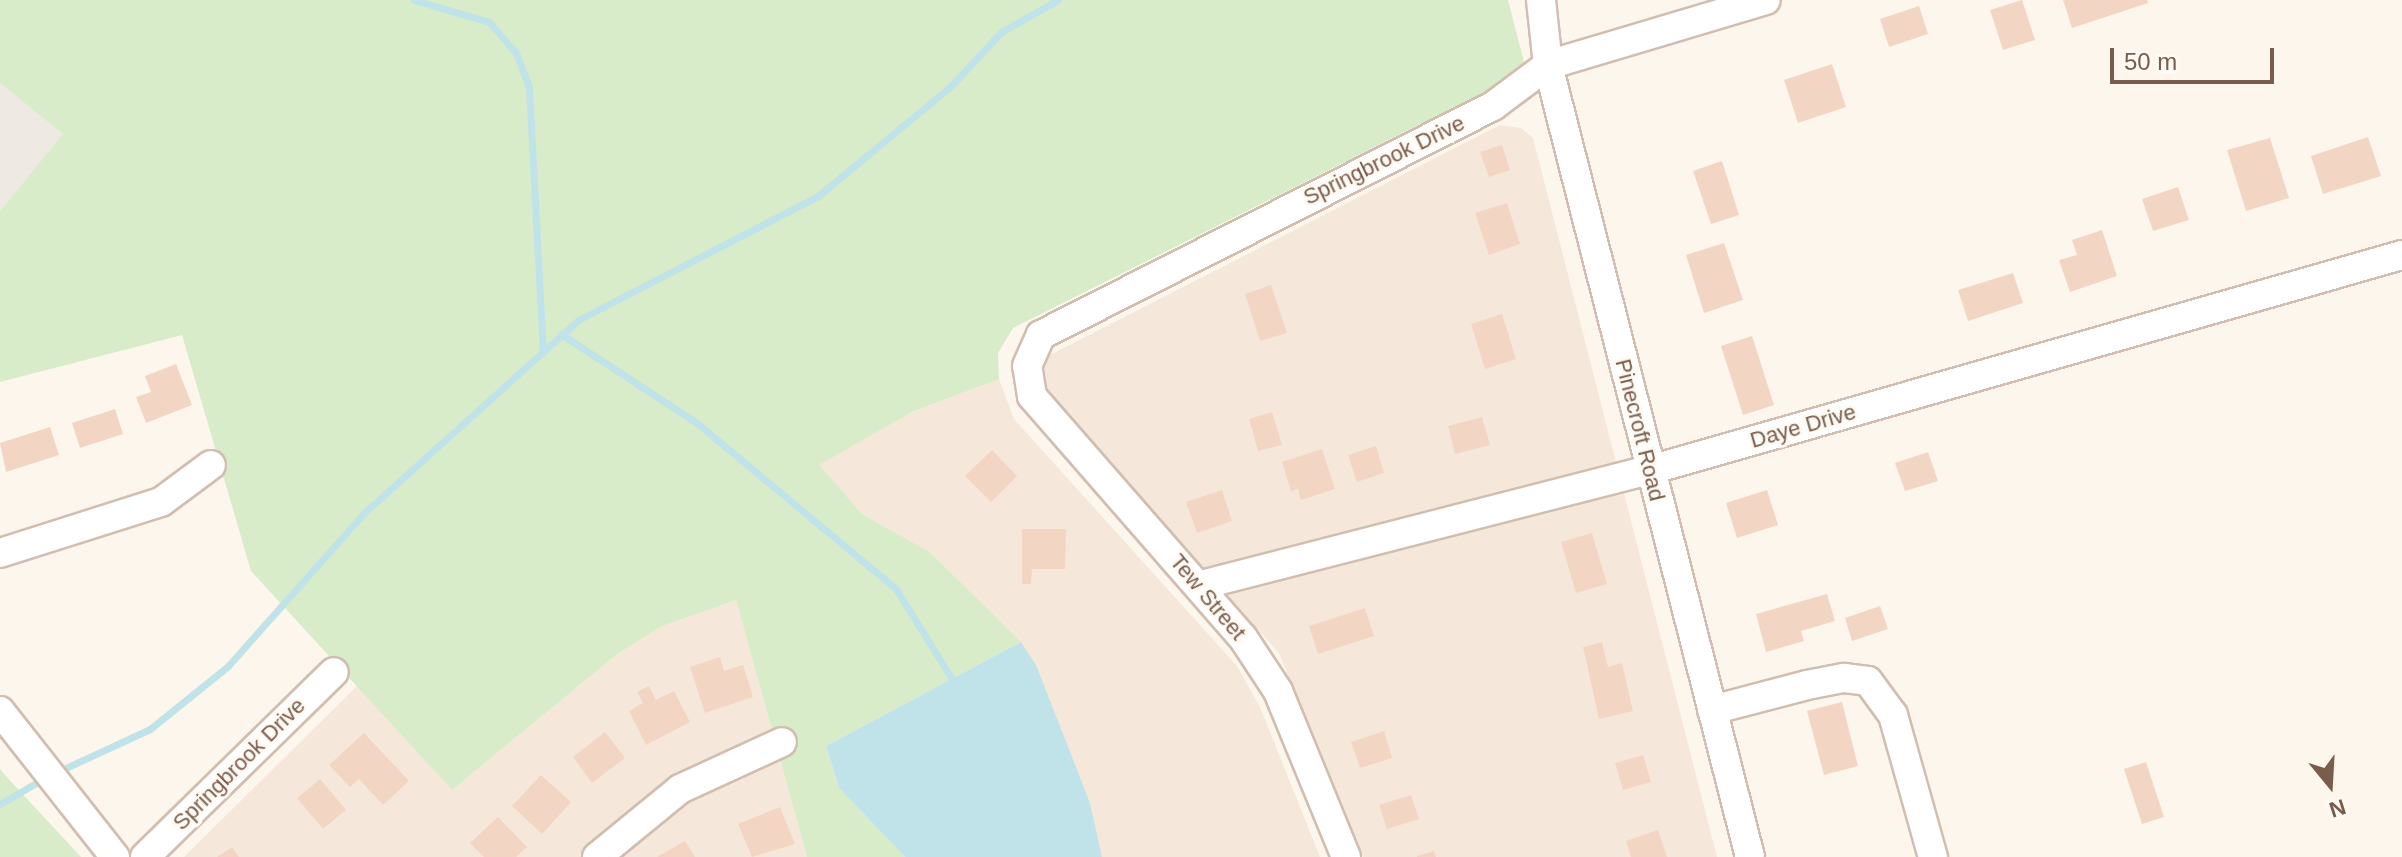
<!DOCTYPE html>
<style>
body{margin:0}
#map{position:relative;width:2402px;height:857px;overflow:hidden;background:#fdf6ec;font-family:Arial,sans-serif}
div>[style]{position:absolute}
[style*='--x']{left:calc(var(--x)*1px);top:calc(var(--y)*1px);width:calc(var(--w)*1px);rotate:calc(var(--a)*1deg)}
.residential>*{inset:0;background:#f5e8da}
.industrial>*{inset:0;background:#efe9e4}
.green>*{inset:0;background:#d8ecc9}
.water>*{inset:0;background:#bfe3e8}
.stream>*{height:7px;margin:-3.5px;padding:0 3.5px;transform-origin:3.5px;border-radius:3.5px;background:#bfe3e8}
.building>*{inset:0;background:#f3d5c3}
.roads{filter:drop-shadow(2px 0 #d1beb0) drop-shadow(-2px 0 #d1beb0) drop-shadow(0 2px #d1beb0) drop-shadow(0 -2px #d1beb0)}
.minor>*{height:28px;margin:-14px;padding:0 14px;transform-origin:14px;border-radius:14px;background:#fff}
span{translate:-50% -50%;white-space:nowrap;text-align:center;line-height:1.15;-webkit-text-stroke:6px #fffaf3;paint-order:stroke}
.street-label{font-size:22px;color:#7a5c4d}
.north{position:absolute;left:2290px;top:745px;width:80px;height:80px;-webkit-text-stroke:6px #fffaf3;paint-order:stroke;rotate:162deg;font-size:22px;font-weight:700;line-height:32px;text-align:center;color:#7a5c4d}
.north::after{content:'';display:block;margin:auto;width:28px;height:36px;background:#7a5c4d;clip-path:polygon(50% 0,100% 100%,50% 72%,0 100%)}
.scale{position:absolute;left:2110px;top:48px;width:164px;height:36px;box-sizing:border-box;border:4px solid #7a5c4d;border-top:0;padding-left:10px;font-size:24px;line-height:28px;white-space:nowrap;color:#7a5c4d;-webkit-text-stroke:6px #fffaf3;paint-order:stroke}
</style>
<div id="map">
<div class="residential">
<div style="clip-path:polygon(1500px 125px,1521px 128px,1533px 138px,1717px 857px,1363px 857px,1279px 653px,1048px 394px,1040px 373px,1046px 357px)"></div>
<div style="clip-path:polygon(999px 379px,1014px 419px,1237px 666px,1260px 707px,1320px 857px,1102px 857px,1090px 803px,1021px 642px,930px 552px,862px 514px,818px 465px,914px 411px)"></div>
<div style="clip-path:polygon(736px 600px,807px 857px,184px 857px,357px 686px,452px 790px,616px 655px,660px 627px)"></div>
</div>
<div class="industrial">
<div style="clip-path:polygon(0 83px,64px 134px,0 211px)"></div>
</div>
<div class="green">
<div style="clip-path:polygon(0 0,1508px 0,1524px 62px,1489px 90px,1013px 328px,998px 353px,999px 379px,914px 411px,819px 465px,862px 514px,930px 552px,1021px 642px,826px 746px,839px 788px,905px 857px,807px 857px,736px 600px,660px 627px,616px 655px,452px 790px,251px 571px,182px 335px,0 382px,0 211px,63px 134px,0 83px)"></div>
<div style="clip-path:polygon(0 769px,4px 774px,81px 857px,0 857px)"></div>
</div>
<div class="water">
<div style="clip-path:polygon(1021px 642px,1036px 665px,1090px 803px,1102px 857px,905px 857px,839px 788px,826px 746px)"></div>
</div>
<div class="stream">
<div style="--x:414;--y:0;--w:78;--a:16.3"></div>
<div style="--x:489;--y:22;--w:41;--a:48.9"></div>
<div style="--x:516;--y:53;--w:36;--a:69"></div>
<div style="--x:529;--y:87;--w:263;--a:87"></div>
<div style="--x:561;--y:334;--w:163;--a:33.2"></div>
<div style="--x:697;--y:423;--w:259;--a:39.8"></div>
<div style="--x:896;--y:589;--w:106;--a:58.1"></div>
<div style="--x:952;--y:679;--w:9;--a:84"></div>
<div style="--x:57;--y:772;--w:102;--a:-24.8"></div>
<div style="--x:150;--y:729;--w:100;--a:-38.9"></div>
<div style="--x:228;--y:666;--w:205;--a:-48.4"></div>
<div style="--x:364;--y:513;--w:288;--a:-42"></div>
<div style="--x:578;--y:320;--w:270;--a:-27.3"></div>
<div style="--x:818;--y:196;--w:174;--a:-39.6"></div>
<div style="--x:952;--y:85;--w:72;--a:-47.2"></div>
<div style="--x:1001;--y:32;--w:65;--a:-29.3"></div>
<div style="--x:0;--y:804;--w:53;--a:-30.4"></div>
</div>
<div class="building">
<div style="clip-path:polygon(2022px 0,2035px 40px,2003px 50px,1990px 10px)"></div>
<div style="clip-path:polygon(2063px 0,2147px 0,2148px 3px,2072px 28px)"></div>
<div style="clip-path:polygon(1919px 6px,1928px 34px,1889px 47px,1880px 19px)"></div>
<div style="clip-path:polygon(1832px 64px,1846px 107px,1798px 123px,1784px 80px)"></div>
<div style="clip-path:polygon(2368px 137px,2381px 176px,2323px 194px,2311px 156px)"></div>
<div style="clip-path:polygon(2270px 138px,2289px 198px,2246px 211px,2227px 150px)"></div>
<div style="clip-path:polygon(1502px 145px,1510px 170px,1489px 177px,1480px 152px)"></div>
<div style="clip-path:polygon(1722px 161px,1739px 215px,1711px 224px,1693px 171px)"></div>
<div style="clip-path:polygon(2178px 187px,2189px 220px,2153px 231px,2142px 199px)"></div>
<div style="clip-path:polygon(1507px 203px,1520px 244px,1489px 255px,1475px 213px)"></div>
<div style="clip-path:polygon(2102px 230px,2117px 276px,2070px 292px,2059px 260px,2077px 255px,2072px 240px)"></div>
<div style="clip-path:polygon(1724px 243px,1743px 300px,1704px 313px,1686px 255px)"></div>
<div style="clip-path:polygon(2013px 273px,2023px 303px,1968px 321px,1958px 290px)"></div>
<div style="clip-path:polygon(1271px 285px,1287px 333px,1260px 341px,1245px 294px)"></div>
<div style="clip-path:polygon(1502px 314px,1516px 359px,1485px 369px,1471px 324px)"></div>
<div style="clip-path:polygon(1752px 336px,1774px 405px,1743px 415px,1721px 346px)"></div>
<div style="clip-path:polygon(176px 364px,192px 405px,146px 423px,136px 397px,151px 392px,145px 376px)"></div>
<div style="clip-path:polygon(115px 409px,123px 434px,80px 448px,72px 423px)"></div>
<div style="clip-path:polygon(1272px 412px,1282px 445px,1258px 451px,1249px 419px)"></div>
<div style="clip-path:polygon(1482px 417px,1490px 445px,1455px 454px,1448px 426px)"></div>
<div style="clip-path:polygon(50px 427px,59px 455px,6px 472px,0 443px)"></div>
<div style="clip-path:polygon(1376px 446px,1384px 473px,1357px 482px,1348px 455px)"></div>
<div style="clip-path:polygon(1322px 449px,1335px 489px,1301px 500px,1298px 489px,1291px 491px,1282px 462px)"></div>
<div style="clip-path:polygon(992px 450px,1017px 476px,991px 502px,965px 476px)"></div>
<div style="clip-path:polygon(1928px 452px,1938px 481px,1905px 491px,1895px 463px)"></div>
<div style="clip-path:polygon(1222px 490px,1232px 521px,1197px 533px,1186px 502px)"></div>
<div style="clip-path:polygon(1767px 490px,1778px 525px,1737px 538px,1726px 503px)"></div>
<div style="clip-path:polygon(1022px 529px,1066px 529px,1065px 569px,1032px 569px,1031px 584px,1022px 584px)"></div>
<div style="clip-path:polygon(1592px 533px,1607px 584px,1576px 593px,1561px 542px)"></div>
<div style="clip-path:polygon(1827px 594px,1835px 621px,1801px 631px,1804px 641px,1766px 652px,1756px 614px)"></div>
<div style="clip-path:polygon(1880px 606px,1888px 629px,1852px 641px,1845px 618px)"></div>
<div style="clip-path:polygon(1365px 608px,1374px 636px,1318px 654px,1309px 626px)"></div>
<div style="clip-path:polygon(1602px 642px,1608px 667px,1622px 663px,1633px 711px,1599px 719px,1583px 647px)"></div>
<div style="clip-path:polygon(720px 657px,724px 671px,743px 665px,753px 697px,705px 713px,690px 667px)"></div>
<div style="clip-path:polygon(649px 686px,656px 700px,674px 691px,690px 722px,646px 745px,629px 711px,643px 703px,637px 692px)"></div>
<div style="clip-path:polygon(1842px 702px,1858px 766px,1824px 775px,1807px 711px)"></div>
<div style="clip-path:polygon(1384px 731px,1392px 758px,1360px 768px,1351px 742px)"></div>
<div style="clip-path:polygon(605px 732px,625px 758px,592px 783px,573px 757px)"></div>
<div style="clip-path:polygon(364px 733px,409px 781px,383px 805px,359px 779px,350px 787px,329px 765px)"></div>
<div style="clip-path:polygon(1643px 755px,1651px 782px,1623px 790px,1615px 763px)"></div>
<div style="clip-path:polygon(2146px 762px,2164px 817px,2142px 824px,2124px 769px)"></div>
<div style="clip-path:polygon(541px 775px,571px 802px,542px 834px,512px 806px)"></div>
<div style="clip-path:polygon(320px 779px,346px 810px,323px 829px,297px 798px)"></div>
<div style="clip-path:polygon(1411px 795px,1419px 819px,1387px 829px,1379px 805px)"></div>
<div style="clip-path:polygon(780px 807px,795px 844px,752px 857px,738px 824px)"></div>
<div style="clip-path:polygon(498px 817px,527px 847px,516px 857px,484px 857px,470px 843px)"></div>
<div style="clip-path:polygon(1658px 830px,1667px 857px,1631px 857px,1626px 841px)"></div>
<div style="clip-path:polygon(685px 841px,695px 857px,657px 857px)"></div>
<div style="clip-path:polygon(232px 847px,239px 857px,217px 857px)"></div>
<div style="clip-path:polygon(1434px 851px,1436px 857px,1417px 857px,1417px 856px)"></div>
</div>
<div class="roads">
<div class="minor">
<div style="--x:1541;--y:0;--w:65;--a:83.9"></div>
<div style="--x:1548;--y:65;--w:817;--a:75.69"></div>
<div style="--x:0;--y:553;--w:169;--a:-17.6"></div>
<div style="--x:161;--y:502;--w:62;--a:-36.5"></div>
<div style="--x:1201;--y:585;--w:463;--a:-14.4"></div>
<div style="--x:1650;--y:470;--w:782;--a:-15.96"></div>
<div style="--x:1712;--y:710;--w:98;--a:-14.7"></div>
<div style="--x:1807;--y:685;--w:38;--a:-11"></div>
<div style="--x:1844;--y:678;--w:24;--a:7"></div>
<div style="--x:1868;--y:681;--w:42;--a:53.7"></div>
<div style="--x:1893;--y:715;--w:148;--a:74.3"></div>
<div style="--x:0;--y:711;--w:186;--a:51.8"></div>
<div style="--x:145;--y:857;--w:264;--a:-44.4"></div>
<div style="--x:597;--y:857;--w:107;--a:-39.3"></div>
<div style="--x:680;--y:789;--w:112;--a:-24.7"></div>
<div style="--x:1346;--y:857;--w:179;--a:-112.3"></div>
<div style="--x:1278;--y:691;--w:64;--a:-123.4"></div>
<div style="--x:1243;--y:638;--w:321;--a:-131.1"></div>
<div style="--x:1032;--y:396;--w:30;--a:-99"></div>
<div style="--x:1027;--y:366;--w:34;--a:-66"></div>
<div style="--x:1041;--y:335;--w:507;--a:-26.87"></div>
<div style="--x:1493;--y:106;--w:69;--a:-36.7"></div>
<div style="--x:1548;--y:65;--w:227;--a:-16.6"></div>
</div>
</div>
<div class="street-label">
<span style="left:1384px;top:160px;rotate:-26deg">Springbrook Drive</span>
<span style="left:1803px;top:426px;rotate:-16deg">Daye Drive</span>
<span style="left:1640px;top:430px;rotate:76deg">Pinecroft Road</span>
<span style="left:1208px;top:597px;rotate:50deg">Tew Street</span>
<span style="left:239px;top:764px;rotate:-45deg">Springbrook Drive</span>
</div>
<div class="north">N</div>
<div class="scale">50 m</div>
</div>
